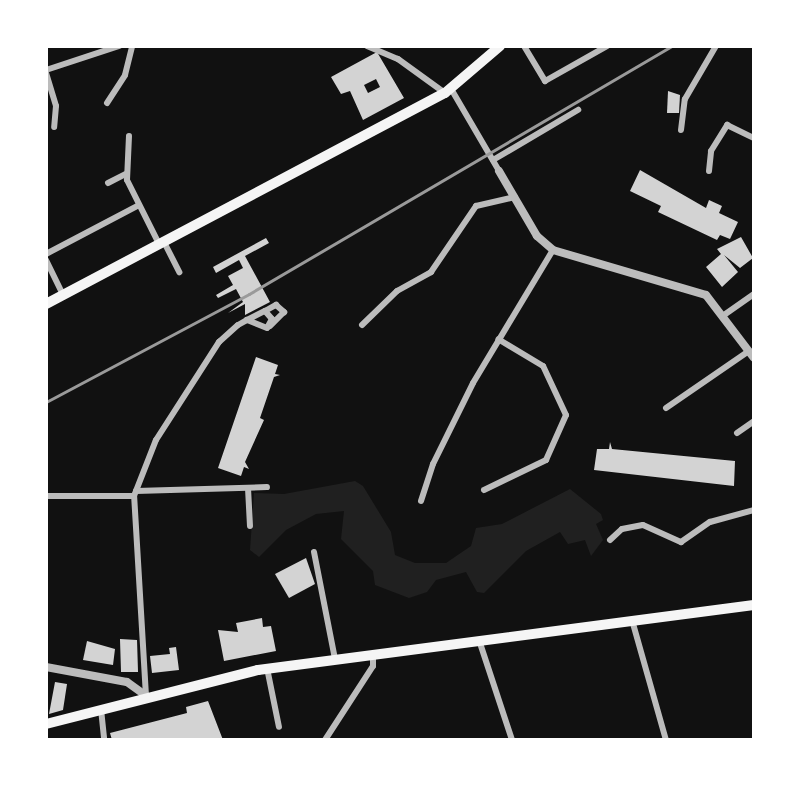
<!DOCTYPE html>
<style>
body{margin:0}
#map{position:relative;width:800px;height:786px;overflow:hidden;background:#111;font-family:"Roboto Condensed",sans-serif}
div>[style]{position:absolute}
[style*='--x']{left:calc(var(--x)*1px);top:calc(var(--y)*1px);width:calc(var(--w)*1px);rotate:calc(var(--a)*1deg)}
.green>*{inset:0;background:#202020}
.building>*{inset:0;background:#d3d3d3}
.minor>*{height:6px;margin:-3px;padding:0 3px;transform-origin:3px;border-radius:3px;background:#bcbcbc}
.tertiary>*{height:8px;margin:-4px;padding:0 4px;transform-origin:4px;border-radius:4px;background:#bcbcbc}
.primary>*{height:10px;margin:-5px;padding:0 5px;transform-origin:5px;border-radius:5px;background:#f5f5f5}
.trunk>*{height:10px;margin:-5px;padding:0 5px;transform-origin:5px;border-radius:5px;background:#f5f5f5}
.rail>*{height:3px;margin:-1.5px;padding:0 1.5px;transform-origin:1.5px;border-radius:1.5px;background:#9a9a9a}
span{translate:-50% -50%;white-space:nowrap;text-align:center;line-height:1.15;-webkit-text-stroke:7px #fff;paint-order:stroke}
.frame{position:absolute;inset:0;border:48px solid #fff;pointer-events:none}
</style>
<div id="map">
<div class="green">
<div style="clip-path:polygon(355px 481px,363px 486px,391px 532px,395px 555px,415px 563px,446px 563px,471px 546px,476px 528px,502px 524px,570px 489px,601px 514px,603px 520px,596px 524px,603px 540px,591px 556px,585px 540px,568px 544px,560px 532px,526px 551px,484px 593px,477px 592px,466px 572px,436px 580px,427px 592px,409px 598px,375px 585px,373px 571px,341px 539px,344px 511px,316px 514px,286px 530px,259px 557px,250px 550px,254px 493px,284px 494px)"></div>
</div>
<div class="building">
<div style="clip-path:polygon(evenodd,377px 52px,404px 98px,363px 120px,350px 91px,341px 94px,331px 77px,377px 52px,376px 79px,380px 87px,368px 93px,364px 85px,376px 79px)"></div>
<div style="clip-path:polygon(668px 91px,680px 95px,679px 113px,667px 113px)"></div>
<div style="clip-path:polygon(640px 170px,706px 208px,709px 200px,722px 206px,719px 213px,738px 222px,730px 239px,720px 235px,717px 240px,658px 212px,661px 206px,630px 191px)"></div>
<div style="clip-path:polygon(741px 237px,753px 258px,740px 268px,724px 255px,738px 272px,722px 287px,706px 267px,721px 254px,717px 249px)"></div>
<div style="clip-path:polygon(266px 238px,269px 243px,245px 256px,270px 302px,245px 315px,245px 304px,228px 313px,243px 302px,236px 289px,218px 298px,216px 295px,233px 285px,228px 276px,243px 268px,239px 260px,216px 273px,213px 267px)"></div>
<div style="clip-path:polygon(256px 357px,278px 365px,275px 374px,280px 375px,274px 377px,260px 418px,264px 420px,245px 462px,249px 469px,244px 467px,241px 476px,218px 468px)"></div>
<div style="clip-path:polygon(610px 442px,612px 449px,735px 461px,734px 486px,594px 470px,597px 449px,609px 449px)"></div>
<div style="clip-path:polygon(306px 558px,315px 584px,289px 598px,275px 574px)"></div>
<div style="clip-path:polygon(262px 618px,263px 627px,271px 626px,276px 651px,224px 661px,218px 630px,238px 632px,236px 623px)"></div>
<div style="clip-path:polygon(120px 639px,137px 640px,138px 672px,121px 672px)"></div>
<div style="clip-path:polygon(87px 641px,115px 649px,113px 665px,83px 660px)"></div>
<div style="clip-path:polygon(176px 647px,179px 670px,152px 673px,150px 656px,170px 654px,169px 648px)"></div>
<div style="clip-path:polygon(55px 682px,67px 684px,63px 710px,49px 714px)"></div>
<div style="clip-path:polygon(208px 701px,223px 740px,112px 740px,110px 733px,187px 713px,186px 707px)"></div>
</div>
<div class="minor">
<div style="--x:367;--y:46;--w:34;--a:23"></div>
<div style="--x:398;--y:59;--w:58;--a:35.9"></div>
<div style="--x:524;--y:46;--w:41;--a:59"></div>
<div style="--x:545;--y:81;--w:71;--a:-29.4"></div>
<div style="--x:46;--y:70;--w:77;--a:-18.2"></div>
<div style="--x:46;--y:73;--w:34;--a:73"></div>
<div style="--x:56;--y:106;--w:21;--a:95"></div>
<div style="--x:450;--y:87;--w:97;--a:59.7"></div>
<div style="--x:107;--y:103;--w:33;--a:-57"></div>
<div style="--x:125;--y:75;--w:30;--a:-76"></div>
<div style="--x:681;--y:130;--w:31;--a:-83"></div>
<div style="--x:685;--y:99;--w:61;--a:-59.7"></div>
<div style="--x:129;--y:136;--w:44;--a:92.6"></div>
<div style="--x:127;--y:180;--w:72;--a:63.4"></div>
<div style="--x:493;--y:160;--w:99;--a:-30.5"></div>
<div style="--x:709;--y:171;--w:20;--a:-84"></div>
<div style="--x:711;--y:151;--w:31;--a:-58"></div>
<div style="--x:727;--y:125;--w:30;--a:26"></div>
<div style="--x:108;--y:183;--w:20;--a:-27"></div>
<div style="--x:164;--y:242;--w:34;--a:63"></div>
<div style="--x:46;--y:254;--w:105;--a:-27.8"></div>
<div style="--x:46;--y:260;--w:39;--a:64"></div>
<div style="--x:265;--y:311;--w:13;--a:-29"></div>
<div style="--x:276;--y:305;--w:11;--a:41"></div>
<div style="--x:284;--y:312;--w:20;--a:135"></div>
<div style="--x:724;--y:315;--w:37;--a:-35"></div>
<div style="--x:362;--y:325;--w:49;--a:-44.2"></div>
<div style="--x:397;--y:291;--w:39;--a:-29"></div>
<div style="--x:431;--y:272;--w:80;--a:-55.7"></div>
<div style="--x:476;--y:206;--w:40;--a:-13"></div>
<div style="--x:666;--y:408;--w:101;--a:-34.5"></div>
<div style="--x:737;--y:433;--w:21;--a:-35"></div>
<div style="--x:248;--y:488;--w:38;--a:87"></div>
<div style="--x:484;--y:490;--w:69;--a:-25.8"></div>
<div style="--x:546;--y:460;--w:49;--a:-66"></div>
<div style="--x:566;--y:415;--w:54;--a:-115.1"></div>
<div style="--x:543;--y:366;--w:52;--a:-149"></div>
<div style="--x:136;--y:491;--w:131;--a:-1.7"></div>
<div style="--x:46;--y:496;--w:88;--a:0"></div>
<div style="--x:421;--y:501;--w:39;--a:-72"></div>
<div style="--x:433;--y:464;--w:90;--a:-63.7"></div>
<div style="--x:473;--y:383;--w:155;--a:-59"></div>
<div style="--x:610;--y:540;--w:16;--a:-43"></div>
<div style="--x:622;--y:529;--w:21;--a:-11"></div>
<div style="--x:643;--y:525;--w:42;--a:24.1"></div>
<div style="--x:681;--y:542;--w:35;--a:-35"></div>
<div style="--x:710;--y:522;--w:46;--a:-15.3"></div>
<div style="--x:314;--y:552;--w:109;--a:78.9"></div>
<div style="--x:632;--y:620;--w:125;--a:74.2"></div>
<div style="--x:479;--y:640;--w:105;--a:71.7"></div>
<div style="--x:267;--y:668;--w:60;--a:78.5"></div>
<div style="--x:146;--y:696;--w:200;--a:-93.4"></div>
<div style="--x:134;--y:496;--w:60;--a:-68.6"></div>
<div style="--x:156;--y:440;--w:117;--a:-57.3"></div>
<div style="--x:219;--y:342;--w:25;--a:-42"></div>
<div style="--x:238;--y:325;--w:10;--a:-29"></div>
<div style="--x:247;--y:320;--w:20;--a:-27"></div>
<div style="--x:265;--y:311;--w:11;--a:49"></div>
<div style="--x:272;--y:319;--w:10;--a:119"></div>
<div style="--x:267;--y:328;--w:22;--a:-158"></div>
<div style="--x:101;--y:709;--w:31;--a:84"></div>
<div style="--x:325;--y:740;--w:88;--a:-57"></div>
<div style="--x:373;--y:666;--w:11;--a:-90"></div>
</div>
<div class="tertiary">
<div style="--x:499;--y:171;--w:75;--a:59.7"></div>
<div style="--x:537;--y:236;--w:21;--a:41"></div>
<div style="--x:553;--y:250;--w:159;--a:16.4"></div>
<div style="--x:706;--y:295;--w:79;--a:52.7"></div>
<div style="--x:46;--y:667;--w:82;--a:10.5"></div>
<div style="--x:127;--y:682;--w:24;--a:36"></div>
</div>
<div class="primary">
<div style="--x:46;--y:304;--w:451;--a:-27.9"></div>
<div style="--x:445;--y:93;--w:72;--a:-40.5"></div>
</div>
<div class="trunk">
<div style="--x:46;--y:724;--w:219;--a:-14.3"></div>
<div style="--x:258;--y:670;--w:500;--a:-7.47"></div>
</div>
<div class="rail">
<div style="--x:46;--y:402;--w:230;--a:-28"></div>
<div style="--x:249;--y:294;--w:490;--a:-30.4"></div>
</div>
<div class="frame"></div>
</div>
